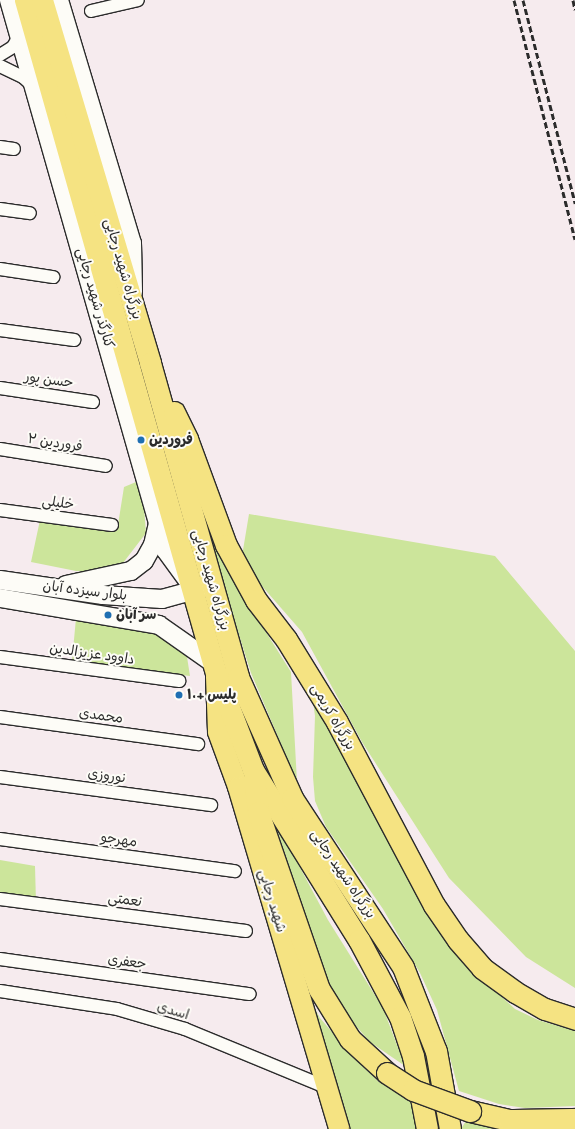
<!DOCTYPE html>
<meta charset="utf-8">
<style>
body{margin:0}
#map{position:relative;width:575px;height:1129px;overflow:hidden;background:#f6ebee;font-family:Itim,"Playpen Sans Arabic",sans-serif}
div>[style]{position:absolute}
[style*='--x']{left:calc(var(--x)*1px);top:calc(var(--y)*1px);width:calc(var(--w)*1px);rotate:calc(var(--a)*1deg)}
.green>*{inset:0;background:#cce59b}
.roads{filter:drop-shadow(1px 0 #2b2b2b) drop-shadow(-1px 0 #2b2b2b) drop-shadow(0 1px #2b2b2b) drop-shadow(0 -1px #2b2b2b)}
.minor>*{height:12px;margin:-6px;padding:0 6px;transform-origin:6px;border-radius:6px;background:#fdfcf7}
.tertiary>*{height:16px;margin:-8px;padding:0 8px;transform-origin:8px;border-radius:8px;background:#fdfcf7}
.secondary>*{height:18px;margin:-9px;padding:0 9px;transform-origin:9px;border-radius:9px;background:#fdfcf7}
.primary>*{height:20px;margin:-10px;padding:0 10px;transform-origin:10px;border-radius:10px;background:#f5e382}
.trunk>*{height:21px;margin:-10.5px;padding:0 10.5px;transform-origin:10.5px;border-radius:10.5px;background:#f5e382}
.rail>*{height:3px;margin-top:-1.5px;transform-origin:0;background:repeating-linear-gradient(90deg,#2b2b2b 0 6px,transparent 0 9px)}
.bridges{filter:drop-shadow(1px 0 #2b2b2b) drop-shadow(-1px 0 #2b2b2b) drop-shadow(0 1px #2b2b2b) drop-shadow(0 -1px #2b2b2b)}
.trunk-bridge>*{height:21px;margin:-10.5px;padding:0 10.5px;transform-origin:10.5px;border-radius:10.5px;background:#f5e382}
.dots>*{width:11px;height:11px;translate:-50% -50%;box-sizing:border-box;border:2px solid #fdfcf7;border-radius:50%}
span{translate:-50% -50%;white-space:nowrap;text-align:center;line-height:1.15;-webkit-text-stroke:4px #fdfcf7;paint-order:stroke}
.street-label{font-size:14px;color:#2b2b2b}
.poi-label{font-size:14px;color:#2b2b2b;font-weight:700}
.left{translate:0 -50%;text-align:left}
</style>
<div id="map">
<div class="green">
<div style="clip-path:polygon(136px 482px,144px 507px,146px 533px,123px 563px,103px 572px,76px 571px,31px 562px,40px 520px,117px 531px,124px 487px)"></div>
<div style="clip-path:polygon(193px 489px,259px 621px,291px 672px,297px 782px,251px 673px)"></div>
<div style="clip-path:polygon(249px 514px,495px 556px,575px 651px,575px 988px,526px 957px,449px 878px,362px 742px,302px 632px,241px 562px)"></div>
<div style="clip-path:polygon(76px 618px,169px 636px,187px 657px,190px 676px,72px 661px)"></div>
<div style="clip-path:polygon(312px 694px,404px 870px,462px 960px,515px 1009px,538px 1020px,575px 1031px,575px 1106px,525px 1108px,499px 1104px,459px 1091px,437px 1010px,420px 973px,383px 909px,326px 827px,315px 801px,313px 777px,315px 716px)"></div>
<div style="clip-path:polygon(272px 815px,328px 920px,383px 1008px,405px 1066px,370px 1042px,355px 1025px,328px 983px)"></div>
<div style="clip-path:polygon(0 860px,35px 866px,36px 903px,0 898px)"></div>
<div style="clip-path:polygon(304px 988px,320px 1018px,357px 1061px,379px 1082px,412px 1100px,416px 1129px,347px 1129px)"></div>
<div style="clip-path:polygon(467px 1119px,504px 1129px,461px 1129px)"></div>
</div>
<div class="roads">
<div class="minor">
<div style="--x:91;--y:11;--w:48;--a:-13.2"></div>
<div style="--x:0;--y:55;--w:15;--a:-32"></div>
<div style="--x:13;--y:47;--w:13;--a:-61"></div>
<div style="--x:0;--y:66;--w:25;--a:26"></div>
<div style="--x:23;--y:77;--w:13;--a:42"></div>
<div style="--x:0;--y:147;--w:14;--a:8"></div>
<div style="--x:0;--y:209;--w:30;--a:8"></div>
<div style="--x:0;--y:269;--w:54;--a:8.6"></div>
<div style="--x:0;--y:330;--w:75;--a:7.7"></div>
<div style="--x:0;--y:388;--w:94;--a:8.6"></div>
<div style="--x:0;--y:449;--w:107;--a:9.1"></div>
<div style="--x:0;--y:510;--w:113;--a:7.6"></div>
<div style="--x:0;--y:657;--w:181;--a:7.6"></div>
<div style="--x:0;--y:717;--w:200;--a:7.8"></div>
<div style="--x:0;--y:777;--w:213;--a:7.6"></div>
<div style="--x:0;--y:839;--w:237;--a:7.8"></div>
<div style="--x:0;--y:899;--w:248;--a:7.4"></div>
<div style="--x:0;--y:959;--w:252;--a:8"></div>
<div style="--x:0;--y:991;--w:118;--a:8.7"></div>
<div style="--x:117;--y:1009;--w:71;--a:16.4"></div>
<div style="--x:185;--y:1029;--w:155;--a:22.4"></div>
</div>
<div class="tertiary">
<div style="--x:8;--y:0;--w:573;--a:74.1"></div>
<div style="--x:165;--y:551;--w:36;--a:54"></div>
<div style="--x:60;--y:0;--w:254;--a:73.3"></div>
<div style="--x:133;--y:243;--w:49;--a:88.8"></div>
</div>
<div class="secondary">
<div style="--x:0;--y:580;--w:104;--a:8.3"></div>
<div style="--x:103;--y:595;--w:59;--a:3.9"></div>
<div style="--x:162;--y:599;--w:46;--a:-15.3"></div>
<div style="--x:66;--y:585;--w:66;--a:-12.2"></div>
<div style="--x:131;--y:571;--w:16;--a:-38"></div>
<div style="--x:144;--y:561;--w:18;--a:-61"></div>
<div style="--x:153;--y:545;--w:22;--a:-77"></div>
<div style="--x:0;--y:598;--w:161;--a:9.6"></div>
<div style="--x:159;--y:625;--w:66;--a:35.1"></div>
</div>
<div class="primary">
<div style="--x:216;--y:677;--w:55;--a:87.9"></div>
<div style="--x:218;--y:732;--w:59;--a:70"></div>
<div style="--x:238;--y:787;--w:357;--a:73.5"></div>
</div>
<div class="trunk">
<div style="--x:25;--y:0;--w:700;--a:74.16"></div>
<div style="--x:216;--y:673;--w:104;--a:69.1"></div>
<div style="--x:253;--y:770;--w:200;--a:58.1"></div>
<div style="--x:359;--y:940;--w:87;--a:62"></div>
<div style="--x:400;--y:1017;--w:41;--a:71.6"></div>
<div style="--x:413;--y:1056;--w:74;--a:79.1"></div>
<div style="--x:42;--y:0;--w:379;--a:73.4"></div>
<div style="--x:150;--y:363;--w:326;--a:74.3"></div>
<div style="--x:238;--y:677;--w:133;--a:65.9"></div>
<div style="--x:292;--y:798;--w:202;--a:56.7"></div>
<div style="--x:403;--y:967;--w:90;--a:68.6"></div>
<div style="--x:436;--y:1051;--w:79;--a:79.8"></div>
<div style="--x:174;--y:412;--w:30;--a:64"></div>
<div style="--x:187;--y:439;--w:113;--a:69.8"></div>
<div style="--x:226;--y:545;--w:63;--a:61.4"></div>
<div style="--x:256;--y:600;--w:49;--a:52.4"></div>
<div style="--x:286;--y:639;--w:97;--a:58.4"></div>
<div style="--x:337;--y:722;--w:207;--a:62.1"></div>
<div style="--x:434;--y:905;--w:42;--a:55.6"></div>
<div style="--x:458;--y:940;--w:37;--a:49"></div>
<div style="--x:482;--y:968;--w:41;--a:36"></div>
<div style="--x:515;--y:992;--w:34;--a:30"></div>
<div style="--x:545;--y:1009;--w:32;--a:18"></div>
<div style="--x:254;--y:779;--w:33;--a:83"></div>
<div style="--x:258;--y:812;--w:187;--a:71"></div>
<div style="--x:319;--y:989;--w:59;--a:58.2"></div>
<div style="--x:350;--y:1039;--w:50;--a:42.6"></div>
<div style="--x:470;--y:1111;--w:40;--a:13"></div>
<div style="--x:509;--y:1120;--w:66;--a:-0.9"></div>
</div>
</div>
<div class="rail">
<div style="--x:514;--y:0;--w:247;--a:75.7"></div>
<div style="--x:523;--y:0;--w:210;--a:75.6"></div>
<div style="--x:573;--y:0;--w:10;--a:79"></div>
</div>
<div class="bridges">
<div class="trunk-bridge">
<div style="--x:387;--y:1073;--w:31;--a:33"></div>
<div style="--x:413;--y:1090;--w:61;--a:20.2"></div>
</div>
</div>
<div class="dots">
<div style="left:141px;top:440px;background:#1f6fb2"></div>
<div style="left:108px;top:615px;background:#1f6fb2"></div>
<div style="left:179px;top:695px;background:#1f6fb2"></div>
</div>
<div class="street-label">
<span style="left:123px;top:269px;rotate:74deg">بزرگراه شهید رجایی</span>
<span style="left:95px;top:298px;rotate:74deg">کنارگذر شهید رجایی</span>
<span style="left:49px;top:380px;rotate:8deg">حسن پور</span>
<span style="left:55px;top:443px;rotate:9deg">فروردین ۲</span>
<span style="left:58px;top:503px;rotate:8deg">خلیلی</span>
<span style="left:211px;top:580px;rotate:74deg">بزرگراه شهید رجایی</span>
<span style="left:85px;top:591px;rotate:7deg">بلوار سیزده آبان</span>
<span style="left:92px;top:654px;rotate:8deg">داوود عزیزالدین</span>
<span style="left:101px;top:716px;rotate:8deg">محمدی</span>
<span style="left:333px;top:717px;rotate:60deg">بزرگراه کریمی</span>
<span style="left:107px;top:776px;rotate:8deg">نوروزی</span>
<span style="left:119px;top:840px;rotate:8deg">مهرجو</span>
<span style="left:343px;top:874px;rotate:56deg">بزرگراه شهید رجایی</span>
<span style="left:125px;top:900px;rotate:8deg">نعمتی</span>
<span style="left:272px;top:901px;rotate:73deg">شهید رجایی</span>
<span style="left:127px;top:962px;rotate:8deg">جعفری</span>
<span style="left:173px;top:1011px;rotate:17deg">اسدی</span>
</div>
<div class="poi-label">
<span class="left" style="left:149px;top:440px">فروردین</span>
<span class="left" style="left:116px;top:615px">سر آبان</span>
<span class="left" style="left:187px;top:695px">پلیس +۱۰</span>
</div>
</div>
